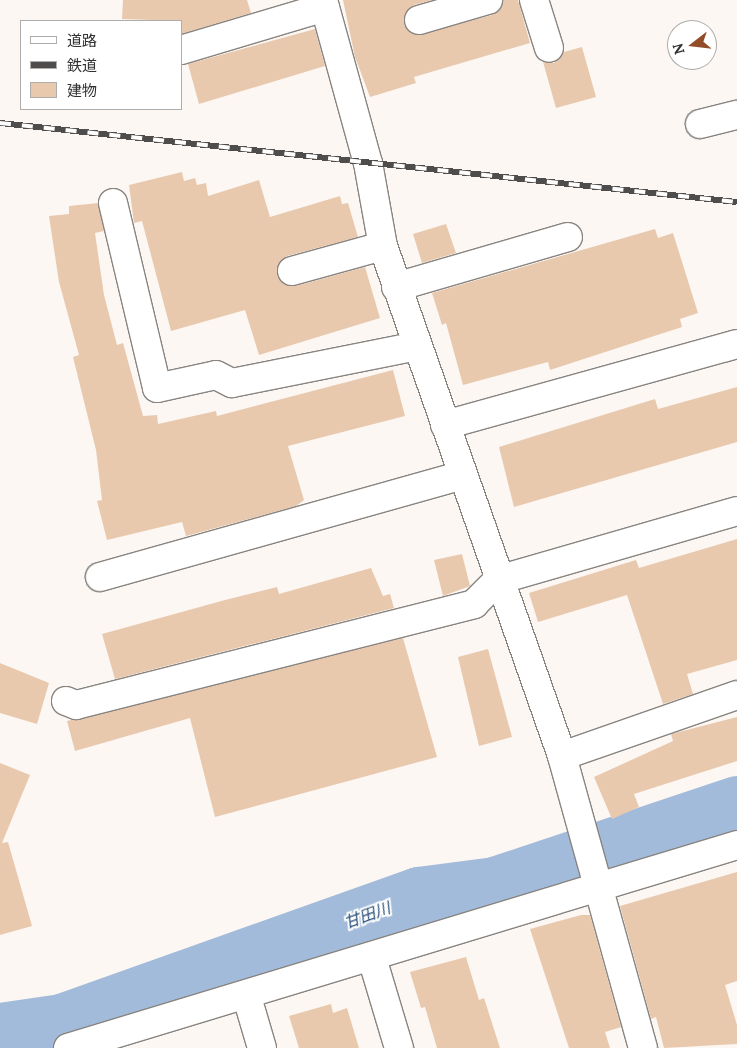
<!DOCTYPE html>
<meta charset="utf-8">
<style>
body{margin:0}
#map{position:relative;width:737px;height:1048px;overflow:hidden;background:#fcf7f3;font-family:Lora,"Noto Sans JP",serif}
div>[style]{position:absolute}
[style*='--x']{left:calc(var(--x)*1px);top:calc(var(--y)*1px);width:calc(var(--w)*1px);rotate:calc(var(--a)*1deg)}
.river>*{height:61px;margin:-30.5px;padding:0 30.5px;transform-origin:30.5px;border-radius:30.5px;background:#a2bbda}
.building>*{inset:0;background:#e9c9ae}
.roads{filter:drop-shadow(1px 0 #888480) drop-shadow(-1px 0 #888480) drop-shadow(0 1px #888480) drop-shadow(0 -1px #888480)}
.street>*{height:28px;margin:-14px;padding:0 14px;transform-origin:14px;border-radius:14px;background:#fff}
.rail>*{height:5.5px;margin-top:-2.75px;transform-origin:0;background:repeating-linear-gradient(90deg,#fff 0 11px,#4f4d4b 0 22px);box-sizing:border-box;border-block:1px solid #4f4d4b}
span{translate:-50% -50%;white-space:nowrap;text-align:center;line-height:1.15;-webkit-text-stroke:4px #fff;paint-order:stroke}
.water-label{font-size:16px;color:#294e77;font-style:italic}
.legend{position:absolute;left:20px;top:20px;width:162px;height:90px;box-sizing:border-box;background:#fff;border:1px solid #adadac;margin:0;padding:6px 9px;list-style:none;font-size:15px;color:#333130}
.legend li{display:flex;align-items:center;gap:10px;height:25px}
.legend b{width:25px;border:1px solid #adadac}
.north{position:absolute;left:667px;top:20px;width:50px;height:50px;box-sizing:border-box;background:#fff;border:1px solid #adadac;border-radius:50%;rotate:254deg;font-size:14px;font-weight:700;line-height:20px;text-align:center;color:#333130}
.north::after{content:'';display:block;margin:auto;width:18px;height:22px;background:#934c28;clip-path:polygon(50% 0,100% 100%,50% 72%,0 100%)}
</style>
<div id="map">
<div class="river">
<div style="--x:0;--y:1033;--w:63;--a:-8.3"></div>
<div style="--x:62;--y:1024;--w:379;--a:-19.6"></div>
<div style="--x:419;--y:897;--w:77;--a:-7.5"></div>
<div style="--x:495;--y:887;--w:255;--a:-18.5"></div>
</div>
<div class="building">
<div style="clip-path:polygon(123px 0,247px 0,251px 13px,181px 34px,181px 21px,122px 19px)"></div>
<div style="clip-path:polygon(343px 0,432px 0,414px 5px,404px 16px,404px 25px,416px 35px,492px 15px,503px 0,518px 0,530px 43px,414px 77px,416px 83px,370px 97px,355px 57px)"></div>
<div style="clip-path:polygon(315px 29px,325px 66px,199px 104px,188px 64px)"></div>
<div style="clip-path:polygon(582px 47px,596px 97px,556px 108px,543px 62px,554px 63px,564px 52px)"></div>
<div style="clip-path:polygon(182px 172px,184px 181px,195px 178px,197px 185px,206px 183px,208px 196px,259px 180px,270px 217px,340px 196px,342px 204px,348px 203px,358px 237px,287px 256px,277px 267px,277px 276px,288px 286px,296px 286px,365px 267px,380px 318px,259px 355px,245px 310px,171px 331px,142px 221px,134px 223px,129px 185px)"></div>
<div style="clip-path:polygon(98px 203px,104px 231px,95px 233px,104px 295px,117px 345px,123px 343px,143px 416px,157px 415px,158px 424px,216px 411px,217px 416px,393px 370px,405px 416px,288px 446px,304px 500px,296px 506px,186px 536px,182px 522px,107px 540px,97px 501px,102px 500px,96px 450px,73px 357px,79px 355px,59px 282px,49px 216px,69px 214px,69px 206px)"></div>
<div style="clip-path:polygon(446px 224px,456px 253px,422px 263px,413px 234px)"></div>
<div style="clip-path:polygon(655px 229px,658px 238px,673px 233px,698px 313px,680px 319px,682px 327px,550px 370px,548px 362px,463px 385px,446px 323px,442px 325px,432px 293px)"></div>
<div style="clip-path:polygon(737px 387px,737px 442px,514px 507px,499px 447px,655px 399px,658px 409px)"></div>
<div style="clip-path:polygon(737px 539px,737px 660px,687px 674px,693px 694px,663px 704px,627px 595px,538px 622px,529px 593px,636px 560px,639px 568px)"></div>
<div style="clip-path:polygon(462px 554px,470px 586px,443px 596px,434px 560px)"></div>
<div style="clip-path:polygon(371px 568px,383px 596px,390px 594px,394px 608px,115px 679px,102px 634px,225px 600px,277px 587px,279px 594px)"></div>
<div style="clip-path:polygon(403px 638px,437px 757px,215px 817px,190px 718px,75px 751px,67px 721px)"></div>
<div style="clip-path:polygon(488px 649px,512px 737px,479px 746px,458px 657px)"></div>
<div style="clip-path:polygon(0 663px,49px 683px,37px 724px,0 713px)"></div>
<div style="clip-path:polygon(737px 717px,737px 761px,634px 794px,639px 807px,612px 819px,594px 777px,673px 741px,671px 734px)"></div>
<div style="clip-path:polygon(0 763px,30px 775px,2px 843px,8px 842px,32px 926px,0 935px)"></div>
<div style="clip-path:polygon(737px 872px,737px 981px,725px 985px,737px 1025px,737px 1044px,664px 1048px,656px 1017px,651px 1019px,620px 906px)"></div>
<div style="clip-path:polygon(581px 915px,590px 915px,621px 1027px,605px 1032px,610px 1048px,569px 1048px,530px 929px)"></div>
<div style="clip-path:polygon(466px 957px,479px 1000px,484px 998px,500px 1048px,437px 1048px,425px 1007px,421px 1008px,410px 972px)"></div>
<div style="clip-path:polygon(331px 1004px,333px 1013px,347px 1008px,359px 1048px,299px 1048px,289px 1016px)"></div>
</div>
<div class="roads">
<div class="street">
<div style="--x:323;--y:0;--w:169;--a:74.6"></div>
<div style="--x:368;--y:163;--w:84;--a:79.8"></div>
<div style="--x:383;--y:246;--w:541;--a:70.66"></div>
<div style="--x:562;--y:756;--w:303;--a:74.5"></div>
<div style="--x:534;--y:0;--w:50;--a:72.6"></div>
<div style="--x:419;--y:20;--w:72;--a:-16.2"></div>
<div style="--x:181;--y:50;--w:150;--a:-16.6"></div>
<div style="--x:700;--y:124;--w:38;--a:-14"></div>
<div style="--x:113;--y:203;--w:190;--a:76.6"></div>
<div style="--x:157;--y:388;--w:60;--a:-12.4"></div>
<div style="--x:216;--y:375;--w:18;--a:27"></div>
<div style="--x:232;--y:383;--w:189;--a:-11.3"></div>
<div style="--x:292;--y:271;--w:94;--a:-15.4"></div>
<div style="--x:396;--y:287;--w:179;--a:-16.2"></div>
<div style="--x:445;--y:425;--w:303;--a:-15.5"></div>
<div style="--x:100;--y:577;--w:376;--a:-15.7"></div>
<div style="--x:66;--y:701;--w:11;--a:22"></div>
<div style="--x:76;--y:705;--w:411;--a:-14.2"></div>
<div style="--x:474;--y:604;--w:34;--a:-45"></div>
<div style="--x:498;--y:580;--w:249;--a:-16.1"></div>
<div style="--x:562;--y:756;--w:185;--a:-19.2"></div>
<div style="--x:372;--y:958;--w:94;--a:73.3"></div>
<div style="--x:247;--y:997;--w:53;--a:73.6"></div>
<div style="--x:68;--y:1048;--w:699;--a:-16.88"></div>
</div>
</div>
<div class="rail">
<div style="--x:0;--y:123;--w:741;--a:6.12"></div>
</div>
<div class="water-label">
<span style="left:367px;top:915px;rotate:-20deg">甘田川</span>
</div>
<ul class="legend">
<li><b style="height:6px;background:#fff"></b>道路</li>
<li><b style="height:6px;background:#4f4d4b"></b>鉄道</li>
<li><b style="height:14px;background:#e9c9ae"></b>建物</li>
</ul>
<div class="north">N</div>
</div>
